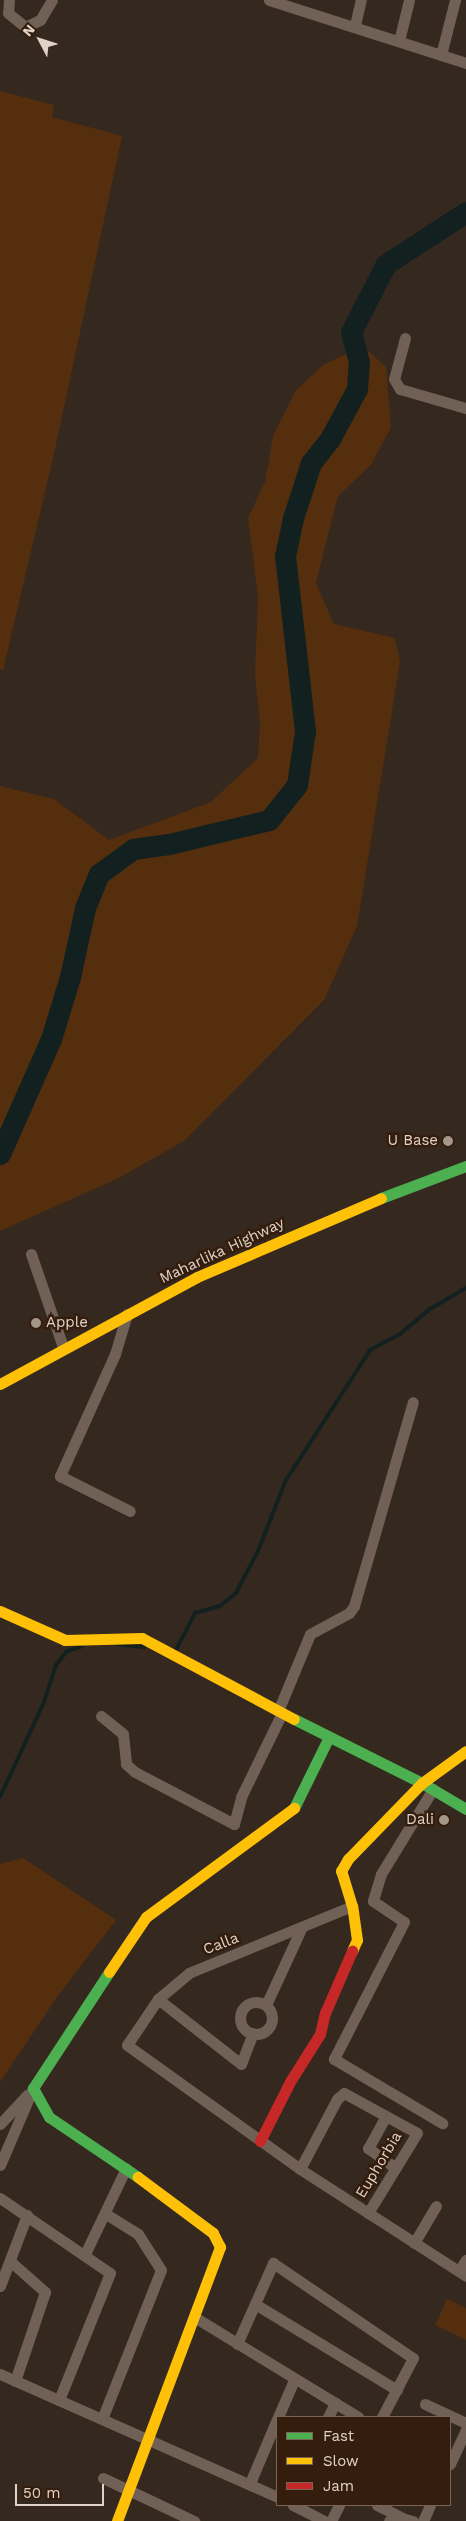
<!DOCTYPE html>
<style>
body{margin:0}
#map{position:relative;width:466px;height:2521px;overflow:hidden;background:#35281f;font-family:"Work Sans",sans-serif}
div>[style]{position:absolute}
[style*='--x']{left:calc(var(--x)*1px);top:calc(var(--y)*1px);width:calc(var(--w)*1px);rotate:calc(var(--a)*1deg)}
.green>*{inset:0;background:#552e0e}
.stream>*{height:4px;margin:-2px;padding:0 2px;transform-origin:2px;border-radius:2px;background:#122120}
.river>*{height:21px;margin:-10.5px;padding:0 10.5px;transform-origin:10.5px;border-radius:10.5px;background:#122120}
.street>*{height:11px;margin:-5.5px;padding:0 5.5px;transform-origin:5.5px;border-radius:5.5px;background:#706055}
.street>.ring{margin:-5.5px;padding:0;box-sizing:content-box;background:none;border:11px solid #706055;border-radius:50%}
.fast>*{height:11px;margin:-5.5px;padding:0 5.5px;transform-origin:5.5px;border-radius:5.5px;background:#4caf50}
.slow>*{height:11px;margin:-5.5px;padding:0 5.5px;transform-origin:5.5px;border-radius:5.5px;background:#ffc107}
.jam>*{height:11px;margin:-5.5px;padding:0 5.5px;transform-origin:5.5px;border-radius:5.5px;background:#c62828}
.dots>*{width:14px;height:14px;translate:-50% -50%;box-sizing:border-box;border:2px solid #341d0d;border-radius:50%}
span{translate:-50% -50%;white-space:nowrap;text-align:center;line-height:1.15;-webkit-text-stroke:5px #341d0d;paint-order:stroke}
.poi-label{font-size:15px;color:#e1d1c7}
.right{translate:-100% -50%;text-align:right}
.left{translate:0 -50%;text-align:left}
.street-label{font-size:15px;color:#e1d1c7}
.legend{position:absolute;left:276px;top:2416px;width:175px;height:90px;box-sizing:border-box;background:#341d0d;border:1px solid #796557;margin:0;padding:6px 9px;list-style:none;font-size:15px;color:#e1d1c7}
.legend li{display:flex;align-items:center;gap:10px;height:25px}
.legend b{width:25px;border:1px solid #796557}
.north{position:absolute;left:15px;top:15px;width:50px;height:50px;-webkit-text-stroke:4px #341d0d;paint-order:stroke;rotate:310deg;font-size:14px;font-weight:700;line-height:20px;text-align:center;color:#e1d1c7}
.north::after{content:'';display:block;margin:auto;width:18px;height:22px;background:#e1d1c7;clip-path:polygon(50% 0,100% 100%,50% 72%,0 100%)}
.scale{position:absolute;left:15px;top:2484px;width:89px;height:22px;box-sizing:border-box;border:2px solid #e1d1c7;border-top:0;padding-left:6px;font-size:15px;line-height:18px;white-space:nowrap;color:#e1d1c7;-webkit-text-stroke:4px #341d0d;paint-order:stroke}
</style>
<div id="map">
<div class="green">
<div style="clip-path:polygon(0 91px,54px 105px,52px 117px,122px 136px,54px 454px,3px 670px,0 669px)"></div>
<div style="clip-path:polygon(363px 346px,386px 367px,391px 427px,371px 465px,338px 496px,316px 583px,334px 624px,395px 638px,400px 662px,357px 926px,324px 1000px,184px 1141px,117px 1179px,0 1231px,0 786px,54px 799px,109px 840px,211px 802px,258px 758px,260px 723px,255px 675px,258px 597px,248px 518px,265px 482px,273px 436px,296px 390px,323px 365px)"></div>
<div style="clip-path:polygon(23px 1858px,116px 1920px,60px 1993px,0 2082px,0 1864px)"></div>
<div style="clip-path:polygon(447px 2299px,466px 2308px,466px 2340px,435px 2325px)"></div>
</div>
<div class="stream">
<div style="--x:116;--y:1644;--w:28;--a:6"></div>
<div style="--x:176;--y:1650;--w:42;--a:-62.8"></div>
<div style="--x:195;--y:1613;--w:26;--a:-16"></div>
<div style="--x:220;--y:1606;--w:21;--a:-39"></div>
<div style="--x:236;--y:1593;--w:47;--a:-62.4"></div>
<div style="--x:258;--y:1551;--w:76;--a:-68.5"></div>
<div style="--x:286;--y:1480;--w:155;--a:-57.1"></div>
<div style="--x:370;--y:1350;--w:34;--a:-28"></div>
<div style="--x:400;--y:1334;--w:39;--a:-40"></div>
<div style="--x:430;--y:1309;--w:42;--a:-30.3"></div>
<div style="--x:0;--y:1797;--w:105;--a:-65.1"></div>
<div style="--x:44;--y:1702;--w:39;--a:-72"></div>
<div style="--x:56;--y:1665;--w:18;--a:-52"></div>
<div style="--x:67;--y:1651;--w:16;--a:-18"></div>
</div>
<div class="river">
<div style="--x:0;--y:1154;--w:126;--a:-66.1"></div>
<div style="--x:51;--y:1039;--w:65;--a:-73"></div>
<div style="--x:70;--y:977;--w:71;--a:-77.7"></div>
<div style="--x:85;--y:908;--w:37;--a:-68"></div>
<div style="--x:99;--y:874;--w:42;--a:-36.3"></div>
<div style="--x:133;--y:849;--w:36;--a:-8"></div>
<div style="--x:169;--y:844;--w:103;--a:-13.5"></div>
<div style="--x:269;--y:820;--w:45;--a:-51.3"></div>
<div style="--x:297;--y:785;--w:55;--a:-81.6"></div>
<div style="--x:305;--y:731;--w:176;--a:-96.5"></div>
<div style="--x:285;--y:556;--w:39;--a:-78"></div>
<div style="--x:293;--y:518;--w:58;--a:-71.9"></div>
<div style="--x:311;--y:463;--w:33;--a:-52"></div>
<div style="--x:331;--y:437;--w:55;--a:-61.6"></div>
<div style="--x:357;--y:389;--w:27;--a:-86"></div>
<div style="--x:359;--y:362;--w:31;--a:-105"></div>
<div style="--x:351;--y:332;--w:76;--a:-62.8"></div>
<div style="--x:386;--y:264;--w:95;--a:-33"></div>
</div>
<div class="street">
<div style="--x:9;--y:0;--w:13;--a:94"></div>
<div style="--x:8;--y:13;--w:22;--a:39"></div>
<div style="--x:25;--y:27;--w:17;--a:-25"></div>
<div style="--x:40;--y:20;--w:23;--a:-59"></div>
<div style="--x:269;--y:0;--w:207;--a:17.7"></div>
<div style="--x:355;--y:25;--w:26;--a:-77"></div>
<div style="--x:399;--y:41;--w:42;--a:-76.3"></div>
<div style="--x:441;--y:55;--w:57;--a:-75.7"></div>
<div style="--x:405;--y:338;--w:42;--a:105"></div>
<div style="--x:394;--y:379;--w:12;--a:59"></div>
<div style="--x:400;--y:389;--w:69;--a:16.1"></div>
<div style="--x:31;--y:1254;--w:98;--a:71"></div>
<div style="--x:127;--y:1314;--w:42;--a:106.7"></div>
<div style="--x:115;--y:1354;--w:134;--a:114.3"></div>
<div style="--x:60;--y:1476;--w:78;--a:26.6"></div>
<div style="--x:278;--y:1711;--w:83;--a:-67.4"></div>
<div style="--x:310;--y:1634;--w:44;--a:-28.3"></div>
<div style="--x:349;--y:1613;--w:9;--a:-54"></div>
<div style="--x:354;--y:1606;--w:212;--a:-73.9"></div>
<div style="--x:101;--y:1716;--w:28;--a:39"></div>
<div style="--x:123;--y:1734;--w:30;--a:84"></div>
<div style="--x:126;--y:1764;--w:12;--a:42"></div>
<div style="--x:135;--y:1772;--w:112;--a:27.7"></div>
<div style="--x:234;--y:1824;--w:28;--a:-75"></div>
<div style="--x:241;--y:1797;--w:93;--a:-64"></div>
<div style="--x:433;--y:1789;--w:100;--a:121.5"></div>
<div style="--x:381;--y:1874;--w:28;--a:107"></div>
<div style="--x:373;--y:1901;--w:37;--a:34"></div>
<div style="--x:404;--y:1922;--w:154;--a:117.1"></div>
<div style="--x:334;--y:2059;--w:126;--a:30.7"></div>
<div style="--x:352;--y:1906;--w:176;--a:157.7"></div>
<div style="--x:189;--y:1973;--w:40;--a:140"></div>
<div style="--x:158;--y:1999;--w:55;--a:124"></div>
<div style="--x:127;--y:2045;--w:213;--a:35.6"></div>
<div style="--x:300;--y:2169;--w:197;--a:32.8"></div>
<div style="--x:158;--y:1999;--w:105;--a:38.1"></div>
<div style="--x:241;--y:2064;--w:33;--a:-69"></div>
<div class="ring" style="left:240px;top:2002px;width:21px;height:21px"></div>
<div style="--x:266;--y:2005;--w:84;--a:-65.3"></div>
<div style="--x:386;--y:2116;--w:37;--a:119"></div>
<div style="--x:368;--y:2148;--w:34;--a:36"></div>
<div style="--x:0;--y:2124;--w:40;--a:-47"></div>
<div style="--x:0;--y:2165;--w:84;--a:-66.8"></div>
<div style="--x:300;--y:2169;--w:79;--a:-62.1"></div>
<div style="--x:337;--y:2099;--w:9;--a:-41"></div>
<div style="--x:344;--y:2093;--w:83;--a:28.7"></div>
<div style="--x:417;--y:2133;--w:94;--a:121.5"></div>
<div style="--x:0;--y:2198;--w:133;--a:34.3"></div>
<div style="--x:110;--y:2273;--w:137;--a:111.9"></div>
<div style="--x:414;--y:2243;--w:43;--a:-59.3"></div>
<div style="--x:85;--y:2254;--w:95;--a:-64.5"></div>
<div style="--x:10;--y:2261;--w:47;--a:41.5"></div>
<div style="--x:45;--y:2292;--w:94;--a:108.6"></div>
<div style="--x:459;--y:2271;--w:13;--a:-58"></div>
<div style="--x:0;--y:2286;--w:76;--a:-69.2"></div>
<div style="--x:255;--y:2304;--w:166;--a:31.2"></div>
<div style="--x:196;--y:2318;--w:190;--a:31.4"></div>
<div style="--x:237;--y:2344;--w:89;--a:-66"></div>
<div style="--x:273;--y:2263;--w:169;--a:34.2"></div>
<div style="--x:413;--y:2358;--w:67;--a:117.7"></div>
<div style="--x:0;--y:2374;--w:303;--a:23.9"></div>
<div style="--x:425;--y:2404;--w:45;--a:24.9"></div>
<div style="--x:278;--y:2417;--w:40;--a:-66.6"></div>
<div style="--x:328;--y:2417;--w:16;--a:-63"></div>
<div style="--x:102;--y:2419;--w:160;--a:-68.4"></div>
<div style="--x:161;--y:2270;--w:43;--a:-122.6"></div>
<div style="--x:138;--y:2234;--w:39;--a:-148"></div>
<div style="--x:450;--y:2464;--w:38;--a:-65"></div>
<div style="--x:103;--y:2478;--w:101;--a:25.3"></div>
<div style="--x:250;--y:2483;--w:69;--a:-67.1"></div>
<div style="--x:293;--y:2505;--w:36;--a:27"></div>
<div style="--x:377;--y:2505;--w:27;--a:27"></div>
<div style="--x:331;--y:2521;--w:18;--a:-63"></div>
<div style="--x:389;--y:2521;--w:8;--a:-40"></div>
<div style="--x:395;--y:2516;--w:19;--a:16"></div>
<div style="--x:423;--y:2521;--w:17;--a:-66"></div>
</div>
<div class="fast">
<div style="--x:381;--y:1198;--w:91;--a:-20.6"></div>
<div style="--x:294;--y:1719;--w:143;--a:26.6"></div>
<div style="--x:422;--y:1783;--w:51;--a:30.6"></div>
<div style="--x:294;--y:1808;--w:79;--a:-63.8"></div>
<div style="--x:109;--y:1972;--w:139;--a:123.2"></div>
<div style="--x:33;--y:2088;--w:33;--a:61"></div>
<div style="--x:49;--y:2117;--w:107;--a:34"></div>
</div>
<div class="slow">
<div style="--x:0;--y:1384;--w:224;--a:-28.5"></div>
<div style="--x:197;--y:1277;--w:200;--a:-23.2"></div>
<div style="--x:0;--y:1611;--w:71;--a:24"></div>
<div style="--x:65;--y:1640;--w:77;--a:-1.5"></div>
<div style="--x:142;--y:1638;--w:172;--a:28.1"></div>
<div style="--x:352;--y:1951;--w:12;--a:-66"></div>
<div style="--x:357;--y:1940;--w:34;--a:-98"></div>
<div style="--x:352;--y:1906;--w:37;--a:-107"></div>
<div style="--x:341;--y:1871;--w:14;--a:-60"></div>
<div style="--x:348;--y:1859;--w:106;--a:-45.8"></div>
<div style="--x:422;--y:1783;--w:54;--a:-36"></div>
<div style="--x:109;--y:1972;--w:66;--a:-56.1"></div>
<div style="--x:146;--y:1917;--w:184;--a:-36.4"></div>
<div style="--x:117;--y:2521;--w:293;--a:-69.4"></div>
<div style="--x:220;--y:2247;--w:16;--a:-117"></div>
<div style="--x:213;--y:2233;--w:94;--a:-143.3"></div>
</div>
<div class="jam">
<div style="--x:260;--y:2141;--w:68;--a:-63.1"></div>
<div style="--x:291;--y:2080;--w:54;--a:-57.8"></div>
<div style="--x:320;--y:2034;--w:22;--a:-77"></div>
<div style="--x:325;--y:2013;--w:68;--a:-66.5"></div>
</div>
<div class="dots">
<div style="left:448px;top:1141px;background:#a5968c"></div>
<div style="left:36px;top:1323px;background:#a5968c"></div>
<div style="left:444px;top:1820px;background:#a5968c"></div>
</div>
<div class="poi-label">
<span class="right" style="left:438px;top:1141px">U Base</span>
<span class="left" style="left:46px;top:1323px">Apple</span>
<span class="right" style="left:434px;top:1820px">Dali</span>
</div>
<div class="street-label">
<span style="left:222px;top:1251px;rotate:-25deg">Maharlika Highway</span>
<span style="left:221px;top:1944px;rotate:-21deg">Calla</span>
<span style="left:379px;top:2165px;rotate:-59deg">Euphorbia</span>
</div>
<ul class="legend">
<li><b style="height:6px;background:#4caf50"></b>Fast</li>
<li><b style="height:6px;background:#ffc107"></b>Slow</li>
<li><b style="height:6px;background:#c62828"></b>Jam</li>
</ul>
<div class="north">N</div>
<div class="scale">50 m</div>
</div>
